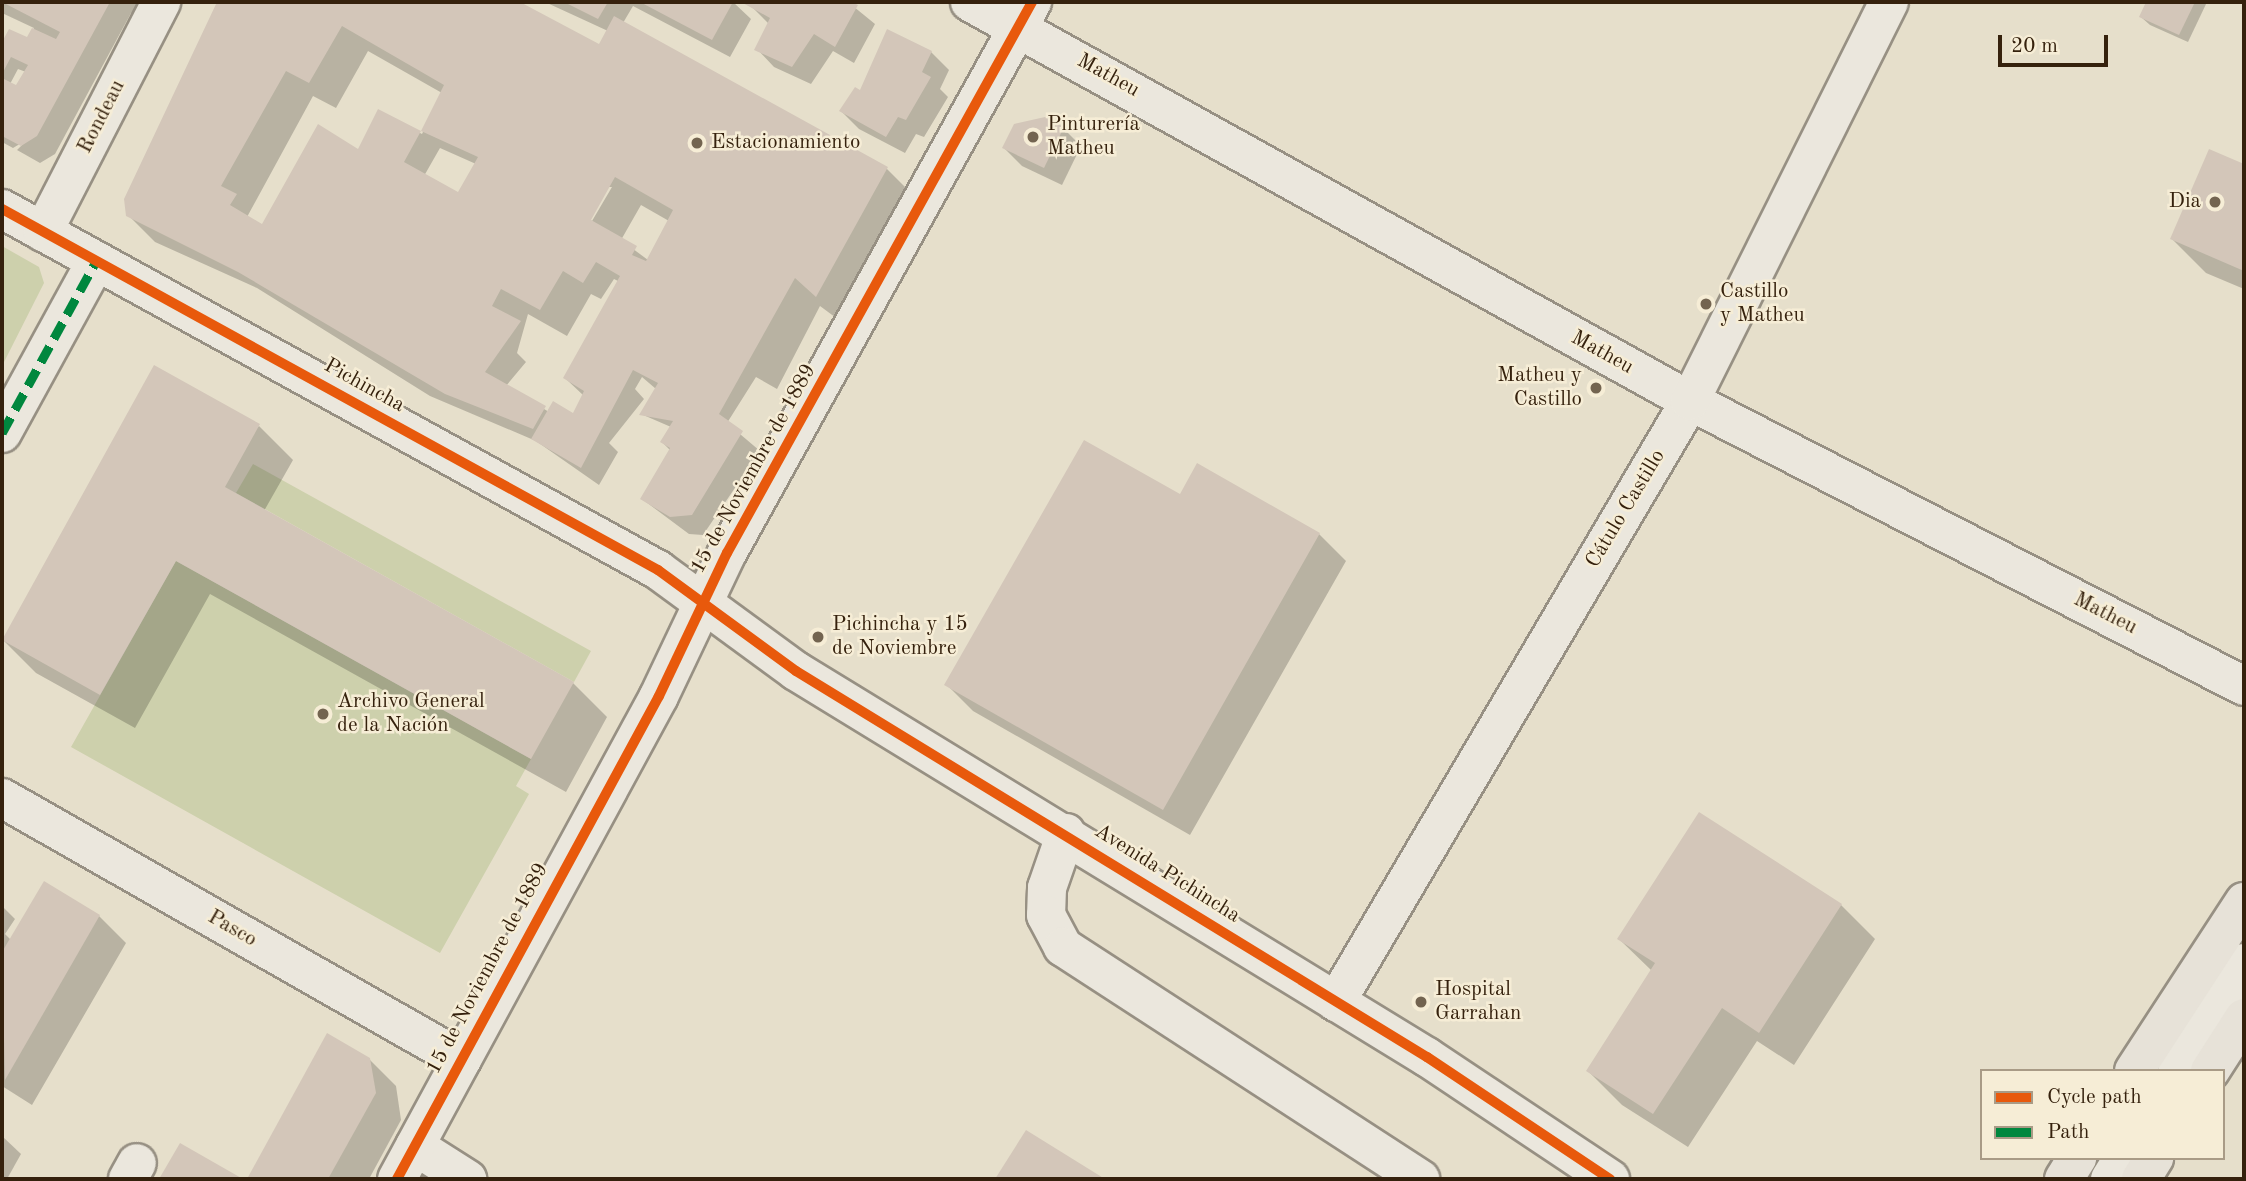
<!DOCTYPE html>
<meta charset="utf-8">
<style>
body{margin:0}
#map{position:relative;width:2246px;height:1181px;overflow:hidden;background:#e6dfcb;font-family:"Old Standard TT",serif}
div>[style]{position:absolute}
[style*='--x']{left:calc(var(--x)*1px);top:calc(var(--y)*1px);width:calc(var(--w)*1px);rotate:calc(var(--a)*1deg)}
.green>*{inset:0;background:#cdd0ac}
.shadow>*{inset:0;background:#0003}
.building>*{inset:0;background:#d3c6b9}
.roads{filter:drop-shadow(2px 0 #979083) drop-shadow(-2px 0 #979083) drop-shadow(0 2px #979083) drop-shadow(0 -2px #979083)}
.minor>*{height:38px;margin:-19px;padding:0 19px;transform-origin:19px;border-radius:19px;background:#ebe7dd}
.major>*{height:38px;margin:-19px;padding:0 19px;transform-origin:19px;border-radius:19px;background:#e7e2d8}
.quiet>*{height:9px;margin-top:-4.5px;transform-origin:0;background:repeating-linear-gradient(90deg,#00873e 0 18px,transparent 0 27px)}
.cycleway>*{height:10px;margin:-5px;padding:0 5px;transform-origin:5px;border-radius:5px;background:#e8590c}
.dots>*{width:19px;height:19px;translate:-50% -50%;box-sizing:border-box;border:4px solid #f6edd6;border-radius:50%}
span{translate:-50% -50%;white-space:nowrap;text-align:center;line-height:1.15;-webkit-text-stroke:5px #f6edd6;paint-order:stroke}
.street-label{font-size:21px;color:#35210d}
.poi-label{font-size:21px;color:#35210d}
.left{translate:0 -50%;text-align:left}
.right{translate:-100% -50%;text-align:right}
.frame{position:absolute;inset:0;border:4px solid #35210d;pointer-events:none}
.legend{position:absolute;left:1980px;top:1069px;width:245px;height:91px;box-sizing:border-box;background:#f6edd6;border:2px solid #a99b86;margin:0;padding:9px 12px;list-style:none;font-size:21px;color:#35210d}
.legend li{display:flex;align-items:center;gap:14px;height:35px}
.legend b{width:35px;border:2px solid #a99b86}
.scale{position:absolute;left:1998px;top:35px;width:110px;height:32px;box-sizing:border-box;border:4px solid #35210d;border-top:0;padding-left:9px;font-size:21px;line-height:24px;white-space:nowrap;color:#35210d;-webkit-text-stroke:5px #f6edd6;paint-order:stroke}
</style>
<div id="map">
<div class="green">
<div style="clip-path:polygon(2px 246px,39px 267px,44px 283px,2px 366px)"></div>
<div style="clip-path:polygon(253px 464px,591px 651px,574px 682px,236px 493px)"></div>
<div style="clip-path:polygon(176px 561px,531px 759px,516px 786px,529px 794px,440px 953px,71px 747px)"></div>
</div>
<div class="shadow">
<div style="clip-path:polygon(evenodd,2px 2px,150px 2px,141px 18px,131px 13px,55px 154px,40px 163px,17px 150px,28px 139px,13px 148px,2px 142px,2px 46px,10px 31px,28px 40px,34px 28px,2px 13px,2px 2px,18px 69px,26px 72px,17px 88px,10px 84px,18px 69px)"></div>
<div style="clip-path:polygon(evenodd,221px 2px,517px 2px,600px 47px,608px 31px,545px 2px,733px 2px,751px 19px,730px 57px,633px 6px,623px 23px,887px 169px,921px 203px,851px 329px,820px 306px,777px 389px,756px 377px,727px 423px,760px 451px,703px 535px,689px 534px,642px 499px,671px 451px,662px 442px,671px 427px,641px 414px,656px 389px,642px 377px,635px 389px,644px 399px,609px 443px,618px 452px,599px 485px,536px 441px,430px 396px,257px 288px,155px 242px,128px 215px,126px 200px,221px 2px,368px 51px,442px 93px,422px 134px,378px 111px,359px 152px,261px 226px,247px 217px,313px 96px,336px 108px,368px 51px,221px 2px,440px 148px,476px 164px,459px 194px,424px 176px,440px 148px,221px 2px,608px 187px,612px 187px,592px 221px,589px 219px,608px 187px,221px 2px,641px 205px,669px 221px,648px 260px,621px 240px,641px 205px,221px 2px,614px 279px,620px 282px,565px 378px,584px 396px,574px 415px,549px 412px,506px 386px,526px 362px,517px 353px,528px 314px,567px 336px,591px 294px,601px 299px,614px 279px)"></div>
<div style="clip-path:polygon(848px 2px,875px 24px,854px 63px,833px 51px,811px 84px,774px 67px,757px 49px,769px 24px,747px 2px)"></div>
<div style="clip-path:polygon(2148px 2px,2207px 2px,2188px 42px,2150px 25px,2141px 17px)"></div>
<div style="clip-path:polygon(888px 31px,931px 52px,949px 70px,940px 89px,948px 97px,924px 137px,916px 134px,905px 153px,859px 129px,841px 111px,861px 92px)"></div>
<div style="clip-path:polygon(1063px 128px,1081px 146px,1062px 185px,1022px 166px,1004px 148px)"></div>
<div style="clip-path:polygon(2210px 151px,2244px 166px,2244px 289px,2206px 273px,2172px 239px)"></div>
<div style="clip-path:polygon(259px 426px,293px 460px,264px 511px,573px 683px,607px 717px,566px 792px,210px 594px,135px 728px,36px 673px,2px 639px)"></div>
<div style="clip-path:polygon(1198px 466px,1319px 534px,1346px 561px,1190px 835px,973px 711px,947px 685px,1181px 497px)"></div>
<div style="clip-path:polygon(1841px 905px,1875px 939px,1794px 1065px,1757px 1041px,1688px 1147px,1622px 1105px,1588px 1071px,1652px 971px,1619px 939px)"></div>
<div style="clip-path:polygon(2px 906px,15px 919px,5px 934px,11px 940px,99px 916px,126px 943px,32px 1105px,2px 1086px)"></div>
<div style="clip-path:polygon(328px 1036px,369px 1059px,396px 1086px,401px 1120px,369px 1179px,249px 1179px)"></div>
<div style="clip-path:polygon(1027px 1132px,1101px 1179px,997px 1179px)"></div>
<div style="clip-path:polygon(2px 1136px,21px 1154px,7px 1179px,2px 1179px)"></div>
</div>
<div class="building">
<div style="clip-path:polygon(2px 2px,110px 2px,37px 136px,21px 146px,2px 136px,2px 78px,16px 85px,28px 65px,11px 57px,2px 74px,2px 42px,9px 29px,27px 37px,32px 28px,56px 39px,60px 32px)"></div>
<div style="clip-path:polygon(evenodd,217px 2px,520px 2px,599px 44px,614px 16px,888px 167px,816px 297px,795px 278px,719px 414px,743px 431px,692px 515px,670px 517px,640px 499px,670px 448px,660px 442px,673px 421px,639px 415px,658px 383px,633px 370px,581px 468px,531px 439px,553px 401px,573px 413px,584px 391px,563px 378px,620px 276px,596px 262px,583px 283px,563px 271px,540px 310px,501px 289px,492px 306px,521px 321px,485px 372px,546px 406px,533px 429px,445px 394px,238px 272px,126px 216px,124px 199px,217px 2px,342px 26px,444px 85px,421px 131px,478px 157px,458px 192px,404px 162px,421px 131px,378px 109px,358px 149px,318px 124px,262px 224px,230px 205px,237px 194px,221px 186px,286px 71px,309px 83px,342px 26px,217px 2px,615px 177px,673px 210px,646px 261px,632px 255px,637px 246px,591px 220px,615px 177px)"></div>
<div style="clip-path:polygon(564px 2px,608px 2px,598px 19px)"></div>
<div style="clip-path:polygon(640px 2px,733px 2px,712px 40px)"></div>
<div style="clip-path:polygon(741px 2px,852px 2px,858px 5px,835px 47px,814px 34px,792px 67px,754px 50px,770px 18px)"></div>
<div style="clip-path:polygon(2146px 2px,2195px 2px,2179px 35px,2139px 17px)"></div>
<div style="clip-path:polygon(887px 29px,932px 51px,922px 72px,931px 77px,906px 120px,898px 117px,886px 137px,839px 111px,855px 87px,860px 90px)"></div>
<div style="clip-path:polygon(1045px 117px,1064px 127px,1044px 168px,1002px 148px,1014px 124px)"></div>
<div style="clip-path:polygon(2209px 149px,2244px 164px,2244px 271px,2170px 239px)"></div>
<div style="clip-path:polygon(154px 365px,260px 424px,225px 487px,574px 682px,531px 759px,176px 561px,100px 695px,2px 640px)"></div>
<div style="clip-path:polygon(1084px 440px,1180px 494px,1197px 463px,1320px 533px,1163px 810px,944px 685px)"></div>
<div style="clip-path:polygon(1699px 812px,1842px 904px,1759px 1033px,1722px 1008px,1653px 1114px,1586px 1071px,1655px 963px,1617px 939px)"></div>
<div style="clip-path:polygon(44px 881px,100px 915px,5px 1080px,2px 952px)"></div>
<div style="clip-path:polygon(327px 1033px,370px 1058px,376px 1093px,328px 1179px,247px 1179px)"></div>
<div style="clip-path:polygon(1026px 1130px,1105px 1179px,995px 1179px)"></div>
<div style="clip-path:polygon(180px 1143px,243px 1179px,159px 1179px)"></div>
</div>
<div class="roads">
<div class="minor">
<div style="--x:970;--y:2;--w:823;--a:28.99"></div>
<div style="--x:1690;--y:401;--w:623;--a:27.22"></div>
<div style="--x:2;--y:209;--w:749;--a:28.82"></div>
<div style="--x:658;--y:570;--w:171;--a:36.2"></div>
<div style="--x:796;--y:671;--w:740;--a:31.46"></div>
<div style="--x:1427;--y:1057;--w:220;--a:33.7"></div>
<div style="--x:43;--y:232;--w:259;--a:-62.8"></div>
<div style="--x:2;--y:433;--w:196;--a:-61.3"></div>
<div style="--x:2;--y:798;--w:529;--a:29.66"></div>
<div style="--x:1066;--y:833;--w:58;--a:109.1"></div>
<div style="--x:1047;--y:888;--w:27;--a:92"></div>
<div style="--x:1046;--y:915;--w:36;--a:62"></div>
<div style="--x:1063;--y:947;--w:426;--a:33"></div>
<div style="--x:1336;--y:1002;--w:698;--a:-59.5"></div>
<div style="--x:1690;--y:401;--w:446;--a:-63.5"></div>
<div style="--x:2177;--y:1071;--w:127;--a:-58.2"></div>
<div style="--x:415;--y:1146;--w:62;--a:32.4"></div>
<div style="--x:128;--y:1179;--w:18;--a:-61"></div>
<div style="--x:397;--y:1179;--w:549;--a:-61.52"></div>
<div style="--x:659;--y:696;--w:158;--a:-64.6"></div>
<div style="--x:727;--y:553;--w:630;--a:-61.03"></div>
<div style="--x:2110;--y:1179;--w:25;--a:-58"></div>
</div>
<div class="major">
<div style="--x:2134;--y:1071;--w:202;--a:-56.9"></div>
<div style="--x:2210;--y:1071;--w:63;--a:-57.3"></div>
<div style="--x:2064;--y:1179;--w:25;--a:-58"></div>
<div style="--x:2141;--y:1179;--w:25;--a:-58"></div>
</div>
</div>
<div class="quiet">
<div style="--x:2;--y:433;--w:196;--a:-61.3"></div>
</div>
<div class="cycleway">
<div style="--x:2;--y:209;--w:749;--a:28.82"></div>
<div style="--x:658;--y:570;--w:171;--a:36.2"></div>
<div style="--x:796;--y:671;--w:740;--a:31.46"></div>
<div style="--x:1427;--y:1057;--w:220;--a:33.7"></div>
<div style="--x:397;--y:1179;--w:549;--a:-61.52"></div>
<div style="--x:659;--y:696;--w:158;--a:-64.6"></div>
<div style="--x:727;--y:553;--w:630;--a:-61.03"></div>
</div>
<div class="dots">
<div style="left:1033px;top:137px;background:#736450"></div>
<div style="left:697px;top:143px;background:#736450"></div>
<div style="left:2215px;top:202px;background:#736450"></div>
<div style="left:1706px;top:304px;background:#736450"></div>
<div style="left:1596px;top:388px;background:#736450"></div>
<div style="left:818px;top:637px;background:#736450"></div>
<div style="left:323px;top:714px;background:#736450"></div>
<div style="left:1421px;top:1002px;background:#736450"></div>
</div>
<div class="street-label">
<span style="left:1108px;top:76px;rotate:29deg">Matheu</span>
<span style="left:102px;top:117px;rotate:-63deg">Rondeau</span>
<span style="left:1602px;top:353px;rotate:29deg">Matheu</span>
<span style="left:364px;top:386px;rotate:29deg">Pichincha</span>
<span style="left:754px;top:469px;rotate:-61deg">15 de Noviembre de 1889</span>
<span style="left:1626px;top:509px;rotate:-59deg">Cátulo Castillo</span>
<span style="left:2105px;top:614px;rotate:27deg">Matheu</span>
<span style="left:1167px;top:874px;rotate:32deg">Avenida Pichincha</span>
<span style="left:232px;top:929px;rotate:30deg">Pasco</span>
<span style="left:488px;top:969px;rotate:-62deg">15 de Noviembre de 1889</span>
</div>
<div class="poi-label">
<span class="left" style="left:1047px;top:137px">Pinturería<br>Matheu</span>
<span class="left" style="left:711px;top:143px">Estacionamiento</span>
<span class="right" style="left:2201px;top:202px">Dia</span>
<span class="left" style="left:1720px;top:304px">Castillo<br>y Matheu</span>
<span class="right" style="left:1582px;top:388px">Matheu y<br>Castillo</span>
<span class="left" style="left:832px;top:637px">Pichincha y 15<br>de Noviembre</span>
<span class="left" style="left:337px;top:714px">Archivo General<br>de la Nación</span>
<span class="left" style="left:1435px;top:1002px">Hospital<br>Garrahan</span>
</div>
<div class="frame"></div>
<ul class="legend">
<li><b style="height:9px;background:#e8590c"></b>Cycle path</li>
<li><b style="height:9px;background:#00873e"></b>Path</li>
</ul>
<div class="scale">20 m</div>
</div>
